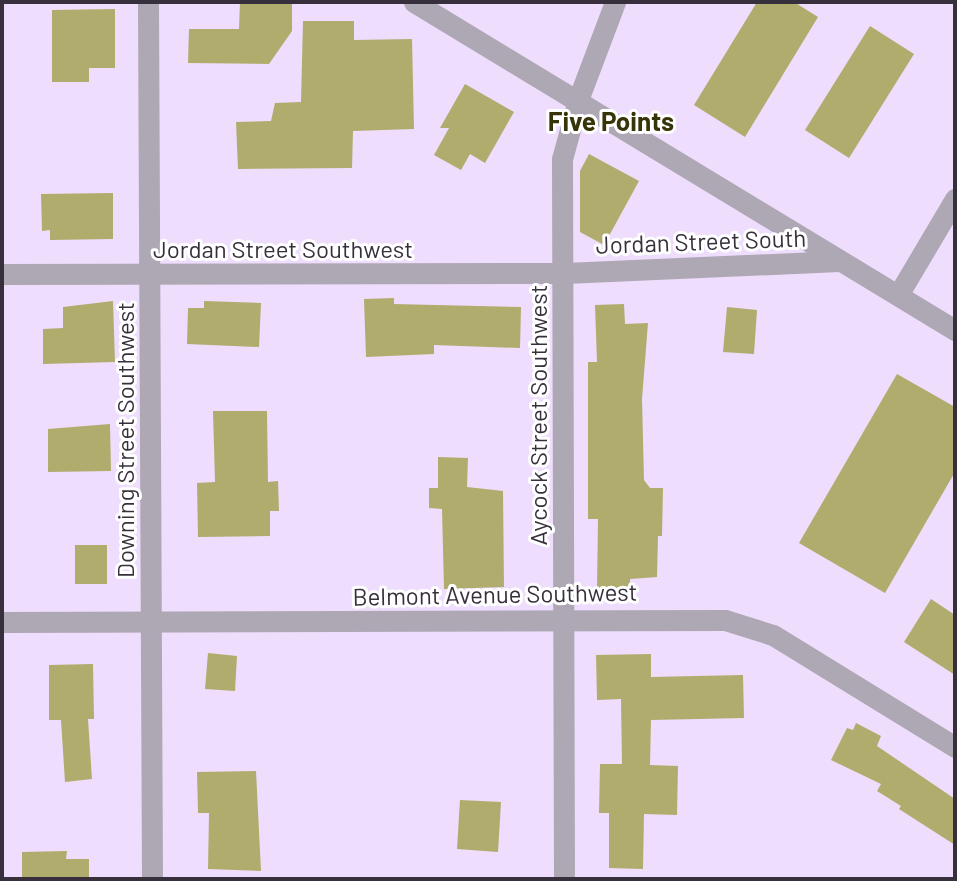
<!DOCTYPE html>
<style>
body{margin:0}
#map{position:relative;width:957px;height:881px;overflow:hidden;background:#eeddfc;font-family:Barlow,sans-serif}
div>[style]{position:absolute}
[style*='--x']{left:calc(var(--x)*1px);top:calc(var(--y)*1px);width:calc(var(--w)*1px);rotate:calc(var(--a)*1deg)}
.building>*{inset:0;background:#b0ac6d}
.minor>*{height:21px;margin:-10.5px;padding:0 10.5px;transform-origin:10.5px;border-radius:10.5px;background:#aea7b4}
span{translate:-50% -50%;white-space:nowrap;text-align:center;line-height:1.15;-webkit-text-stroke:6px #fff;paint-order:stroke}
.street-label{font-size:24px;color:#37303c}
.neighbourhood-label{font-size:26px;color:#383409;font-weight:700}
.frame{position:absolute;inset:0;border:4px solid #37303c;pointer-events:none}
</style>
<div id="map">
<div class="building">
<div style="clip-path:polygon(240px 2px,292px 2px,292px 31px,269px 64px,188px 63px,189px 29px,239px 29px)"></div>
<div style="clip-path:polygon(757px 2px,794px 2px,818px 17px,745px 137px,694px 105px)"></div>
<div style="clip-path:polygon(115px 9px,115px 68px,89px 68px,89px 82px,52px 82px,52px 10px)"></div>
<div style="clip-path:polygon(303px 21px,354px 21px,354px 40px,412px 39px,414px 129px,353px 131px,352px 168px,238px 169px,236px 122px,271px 121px,275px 103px,301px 102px)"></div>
<div style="clip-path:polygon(870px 26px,914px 54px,849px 158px,805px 130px)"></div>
<div style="clip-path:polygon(465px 84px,514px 112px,485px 163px,470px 154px,461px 170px,434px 155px,449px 128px,440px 128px)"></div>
<div style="clip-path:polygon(589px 154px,639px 181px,604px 245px,580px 232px,580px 171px)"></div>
<div style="clip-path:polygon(113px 193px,113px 239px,50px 240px,50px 230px,42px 231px,41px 194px)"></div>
<div style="clip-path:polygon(394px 298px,394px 304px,521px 307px,520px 348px,434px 345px,434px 354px,366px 357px,364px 299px)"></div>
<div style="clip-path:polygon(113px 301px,115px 362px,43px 364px,43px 329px,63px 328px,63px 307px)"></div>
<div style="clip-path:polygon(204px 301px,261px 303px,259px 347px,187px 344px,188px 308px,204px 308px)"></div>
<div style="clip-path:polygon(624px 304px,625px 324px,648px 323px,642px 399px,644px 480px,650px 488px,663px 488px,662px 536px,658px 536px,657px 577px,630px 579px,630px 590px,597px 589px,598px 519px,588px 519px,588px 362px,597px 362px,595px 305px)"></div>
<div style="clip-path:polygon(727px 307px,757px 310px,754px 354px,723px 352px)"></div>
<div style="clip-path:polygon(897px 374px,955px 407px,955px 472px,885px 593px,799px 543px)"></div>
<div style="clip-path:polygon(213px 411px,267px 411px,268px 482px,278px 481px,279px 511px,270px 511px,270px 536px,198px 537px,197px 483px,215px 482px)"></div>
<div style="clip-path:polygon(110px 424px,111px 471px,48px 472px,48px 429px)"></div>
<div style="clip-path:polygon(438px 457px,468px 458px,467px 487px,503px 491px,504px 587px,444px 589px,442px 509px,429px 508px,429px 488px,438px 488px)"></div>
<div style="clip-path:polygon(75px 545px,107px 545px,107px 584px,75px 584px)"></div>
<div style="clip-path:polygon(931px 599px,955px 615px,955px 675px,904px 642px)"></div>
<div style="clip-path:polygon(208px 653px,237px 656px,235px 691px,205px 689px)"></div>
<div style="clip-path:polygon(651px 654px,651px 677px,743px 675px,744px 718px,651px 720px,650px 765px,678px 766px,677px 815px,644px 814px,643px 869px,609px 868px,609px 813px,599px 813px,600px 764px,622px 764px,621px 699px,597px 700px,596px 655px)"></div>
<div style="clip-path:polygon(93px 664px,94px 719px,88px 719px,92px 779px,65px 782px,61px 720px,49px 720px,49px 665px)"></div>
<div style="clip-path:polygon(856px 723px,881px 736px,877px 746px,955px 799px,955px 845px,899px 809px,901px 806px,877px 791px,881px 784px,831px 760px,847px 728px,853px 730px)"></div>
<div style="clip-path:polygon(256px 771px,261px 871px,208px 869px,209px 813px,198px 813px,197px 772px)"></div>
<div style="clip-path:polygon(460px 800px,501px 802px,498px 852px,457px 849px)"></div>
<div style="clip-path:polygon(67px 851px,66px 859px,89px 859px,89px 879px,22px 879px,22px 852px)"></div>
</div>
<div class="minor">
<div style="--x:148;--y:2;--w:877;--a:89.74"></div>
<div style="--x:414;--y:2;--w:633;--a:31.23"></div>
<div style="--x:2;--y:274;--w:563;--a:-0.1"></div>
<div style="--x:565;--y:273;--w:274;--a:-2.5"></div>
<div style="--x:898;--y:295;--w:112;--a:-59.3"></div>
<div style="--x:2;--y:622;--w:723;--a:-0.16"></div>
<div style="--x:725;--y:620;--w:50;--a:17.4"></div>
<div style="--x:773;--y:635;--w:214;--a:31.6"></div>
<div style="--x:564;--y:879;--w:720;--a:-90.16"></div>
<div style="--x:562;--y:159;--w:61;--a:-74.8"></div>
<div style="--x:578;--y:100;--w:105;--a:-69.3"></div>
</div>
<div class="street-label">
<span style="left:701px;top:241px;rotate:-2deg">Jordan Street South</span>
<span style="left:283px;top:249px">Jordan Street Southwest</span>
<span style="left:538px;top:415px;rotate:-90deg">Aycock Street Southwest</span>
<span style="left:125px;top:440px;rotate:-90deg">Downing Street Southwest</span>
<span style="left:495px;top:594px;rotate:-1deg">Belmont Avenue Southwest</span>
</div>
<div class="neighbourhood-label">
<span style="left:611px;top:121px">Five Points</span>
</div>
<div class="frame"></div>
</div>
